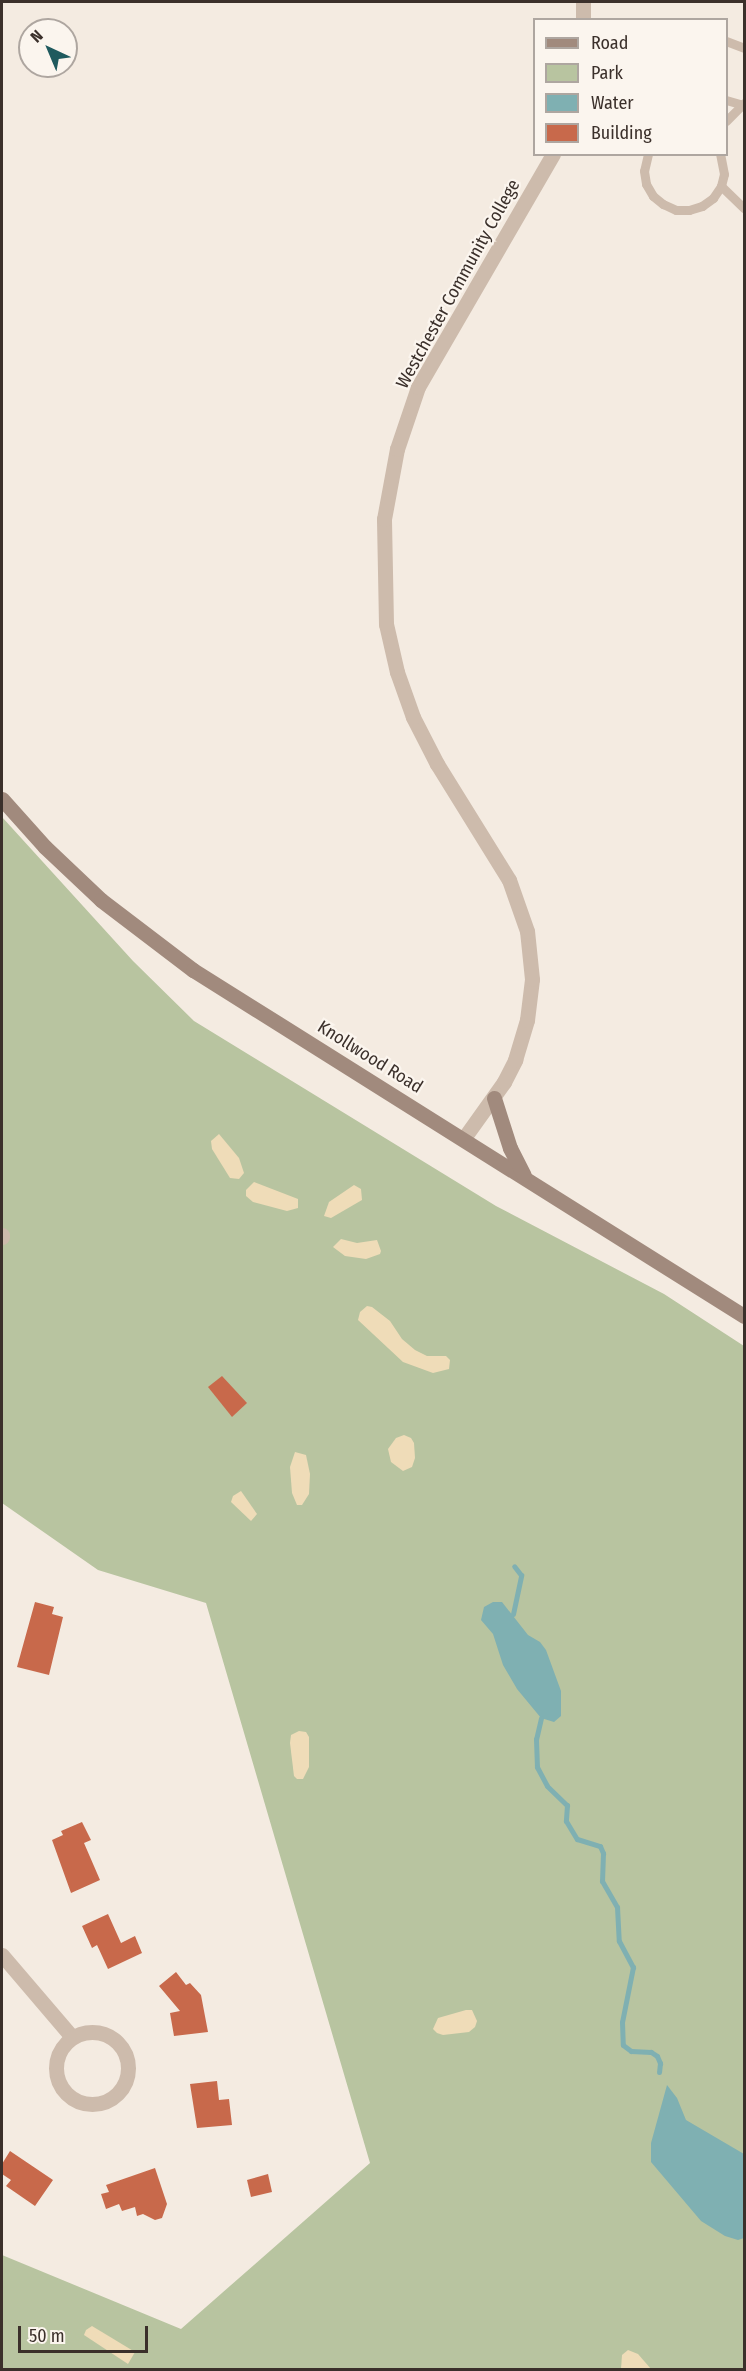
<!DOCTYPE html>
<style>
body{margin:0}
#map{position:relative;width:746px;height:2371px;overflow:hidden;background:#f4ebe1;font-family:"Fira Sans Condensed",sans-serif}
div>[style]{position:absolute}
[style*='--x']{left:calc(var(--x)*1px);top:calc(var(--y)*1px);width:calc(var(--w)*1px);rotate:calc(var(--a)*1deg)}
.green>*{inset:0;background:#b8c4a0}
.sand>*{inset:0;background:#efdcb8}
.water>*{inset:0;background:#7fb0b2}
.stream>*{height:5px;margin:-2.5px;padding:0 2.5px;transform-origin:2.5px;border-radius:2.5px;background:#7fb0b2}
.building>*{inset:0;background:#c8694b}
.service>*{height:9px;margin:-4.5px;padding:0 4.5px;transform-origin:4.5px;border-radius:4.5px;background:#cdbbac}
.minor>*{height:15px;margin:-7.5px;padding:0 7.5px;transform-origin:7.5px;border-radius:7.5px;background:#cdbbac}
.minor>.ring{margin:-7.5px;padding:0;box-sizing:content-box;background:none;border:15px solid #cdbbac;border-radius:50%}
.secondary>*{height:15px;margin:-7.5px;padding:0 7.5px;transform-origin:7.5px;border-radius:7.5px;background:#a18a7d}
span{translate:-50% -50%;white-space:nowrap;text-align:center;line-height:1.15;-webkit-text-stroke:4.5px #fbf5ee;paint-order:stroke}
.street-label{font-size:18px;color:#3b302b}
.frame{position:absolute;inset:0;border:3px solid #3b302b;pointer-events:none}
.legend{position:absolute;left:533px;top:18px;width:195px;height:138px;box-sizing:border-box;background:#fbf5ee;border:2px solid #aea6a0;margin:0;padding:8px 10px;list-style:none;font-size:18px;color:#3b302b}
.legend li{display:flex;align-items:center;gap:12px;height:30px}
.legend b{width:30px;border:2px solid #aea6a0}
.north{position:absolute;left:18px;top:18px;width:60px;height:60px;box-sizing:border-box;background:#fbf5ee;border:2px solid #aea6a0;border-radius:50%;rotate:316deg;font-size:16px;font-weight:700;line-height:24px;text-align:center;color:#3b302b}
.north::after{content:'';display:block;margin:auto;width:21px;height:27px;background:#1f5a5e;clip-path:polygon(50% 0,100% 100%,50% 72%,0 100%)}
.scale{position:absolute;left:18px;top:2326px;width:130px;height:27px;box-sizing:border-box;border:3px solid #3b302b;border-top:0;padding-left:8px;font-size:18px;line-height:21px;white-space:nowrap;color:#3b302b;-webkit-text-stroke:4px #fbf5ee;paint-order:stroke}
</style>
<div id="map">
<div class="green">
<div style="clip-path:polygon(2px 817px,133px 961px,194px 1021px,496px 1206px,664px 1294px,744px 1346px,744px 2369px,2px 2369px,2px 2255px,181px 2329px,370px 2163px,206px 1603px,98px 1570px,2px 1503px)"></div>
</div>
<div class="sand">
<div style="clip-path:polygon(219px 1134px,239px 1158px,244px 1173px,239px 1179px,230px 1178px,212px 1149px,211px 1141px)"></div>
<div style="clip-path:polygon(254px 1182px,298px 1199px,298px 1208px,287px 1211px,253px 1202px,246px 1196px,246px 1190px)"></div>
<div style="clip-path:polygon(354px 1185px,361px 1189px,362px 1200px,331px 1218px,324px 1216px,329px 1202px)"></div>
<div style="clip-path:polygon(341px 1239px,357px 1243px,377px 1240px,381px 1251px,380px 1254px,366px 1259px,345px 1256px,333px 1247px)"></div>
<div style="clip-path:polygon(367px 1306px,372px 1307px,390px 1321px,402px 1339px,415px 1350px,427px 1356px,446px 1356px,450px 1360px,449px 1369px,433px 1373px,403px 1362px,358px 1320px,360px 1312px)"></div>
<div style="clip-path:polygon(404px 1435px,411px 1438px,414px 1443px,415px 1458px,412px 1467px,403px 1471px,391px 1462px,388px 1449px,396px 1438px)"></div>
<div style="clip-path:polygon(295px 1452px,306px 1455px,310px 1474px,309px 1494px,302px 1505px,297px 1505px,292px 1493px,290px 1467px)"></div>
<div style="clip-path:polygon(241px 1491px,257px 1514px,251px 1521px,231px 1502px,233px 1496px)"></div>
<div style="clip-path:polygon(299px 1731px,306px 1732px,309px 1737px,309px 1767px,303px 1779px,297px 1779px,294px 1776px,290px 1743px,291px 1735px)"></div>
<div style="clip-path:polygon(466px 2010px,472px 2010px,477px 2021px,475px 2027px,469px 2032px,443px 2035px,437px 2033px,433px 2029px,438px 2018px)"></div>
<div style="clip-path:polygon(92px 2326px,135px 2352px,128px 2364px,84px 2335px,86px 2330px)"></div>
<div style="clip-path:polygon(628px 2350px,638px 2354px,651px 2369px,621px 2369px,622px 2355px)"></div>
</div>
<div class="water">
<div style="clip-path:polygon(493px 1602px,502px 1602px,528px 1635px,540px 1642px,546px 1650px,561px 1691px,561px 1716px,554px 1722px,541px 1718px,517px 1689px,503px 1665px,493px 1634px,481px 1620px,484px 1607px)"></div>
<div style="clip-path:polygon(667px 2085px,677px 2098px,686px 2120px,744px 2154px,744px 2238px,738px 2240px,725px 2236px,701px 2221px,651px 2162px,651px 2143px)"></div>
</div>
<div class="stream">
<div style="--x:513;--y:1614;--w:40;--a:-78"></div>
<div style="--x:521;--y:1575;--w:11;--a:-128"></div>
<div style="--x:541;--y:1718;--w:22;--a:103"></div>
<div style="--x:536;--y:1739;--w:28;--a:88"></div>
<div style="--x:537;--y:1767;--w:21;--a:62"></div>
<div style="--x:547;--y:1786;--w:28;--a:44"></div>
<div style="--x:567;--y:1805;--w:16;--a:94"></div>
<div style="--x:566;--y:1821;--w:21;--a:59"></div>
<div style="--x:577;--y:1839;--w:24;--a:17"></div>
<div style="--x:600;--y:1846;--w:8;--a:67"></div>
<div style="--x:603;--y:1853;--w:28;--a:92"></div>
<div style="--x:602;--y:1881;--w:30;--a:60"></div>
<div style="--x:617;--y:1907;--w:34;--a:87"></div>
<div style="--x:619;--y:1941;--w:30;--a:62"></div>
<div style="--x:633;--y:1967;--w:56;--a:101.3"></div>
<div style="--x:622;--y:2022;--w:23;--a:88"></div>
<div style="--x:623;--y:2045;--w:10;--a:37"></div>
<div style="--x:631;--y:2051;--w:20;--a:3"></div>
<div style="--x:651;--y:2052;--w:7;--a:34"></div>
<div style="--x:657;--y:2056;--w:8;--a:67"></div>
<div style="--x:660;--y:2063;--w:9;--a:96"></div>
</div>
<div class="building">
<div style="clip-path:polygon(222px 1376px,247px 1403px,232px 1417px,208px 1387px)"></div>
<div style="clip-path:polygon(35px 1602px,54px 1607px,52px 1614px,63px 1617px,49px 1675px,17px 1667px)"></div>
<div style="clip-path:polygon(82px 1822px,91px 1840px,84px 1843px,100px 1880px,71px 1893px,52px 1840px,63px 1835px,61px 1831px)"></div>
<div style="clip-path:polygon(108px 1914px,121px 1943px,135px 1936px,142px 1953px,108px 1969px,97px 1945px,92px 1948px,82px 1926px)"></div>
<div style="clip-path:polygon(176px 1972px,186px 1985px,190px 1983px,201px 1995px,208px 2032px,174px 2036px,170px 2013px,180px 2011px,159px 1986px)"></div>
<div style="clip-path:polygon(217px 2081px,219px 2100px,229px 2099px,232px 2125px,197px 2128px,190px 2084px)"></div>
<div style="clip-path:polygon(10px 2151px,53px 2180px,35px 2206px,6px 2186px,11px 2180px,2px 2174px,2px 2164px)"></div>
<div style="clip-path:polygon(155px 2168px,167px 2204px,162px 2218px,155px 2220px,143px 2214px,137px 2216px,135px 2207px,122px 2211px,119px 2204px,106px 2209px,101px 2194px,109px 2192px,106px 2185px)"></div>
<div style="clip-path:polygon(268px 2174px,272px 2192px,251px 2197px,247px 2180px)"></div>
</div>
<div class="service">
<div style="--x:726;--y:41;--w:19;--a:21"></div>
<div style="--x:726;--y:100;--w:18;--a:16"></div>
<div style="--x:726;--y:121;--w:25;--a:-45"></div>
<div style="--x:648;--y:154;--w:17;--a:103"></div>
<div style="--x:644;--y:171;--w:13;--a:81"></div>
<div style="--x:646;--y:184;--w:14;--a:60"></div>
<div style="--x:653;--y:196;--w:13;--a:39"></div>
<div style="--x:663;--y:204;--w:14;--a:25"></div>
<div style="--x:676;--y:210;--w:13;--a:0"></div>
<div style="--x:689;--y:210;--w:14;--a:-17"></div>
<div style="--x:702;--y:206;--w:14;--a:-36"></div>
<div style="--x:713;--y:198;--w:14;--a:-56"></div>
<div style="--x:721;--y:186;--w:12;--a:-76"></div>
<div style="--x:724;--y:174;--w:20;--a:-101"></div>
<div style="--x:721;--y:186;--w:32;--a:44"></div>
</div>
<div class="minor">
<div style="--x:583;--y:2;--w:18;--a:90"></div>
<div style="--x:464;--y:1138;--w:69;--a:-54.5"></div>
<div style="--x:504;--y:1082;--w:25;--a:-63"></div>
<div style="--x:515;--y:1060;--w:42;--a:-73.3"></div>
<div style="--x:527;--y:1020;--w:41;--a:-83"></div>
<div style="--x:532;--y:979;--w:48;--a:-95.9"></div>
<div style="--x:527;--y:931;--w:54;--a:-109.4"></div>
<div style="--x:509;--y:880;--w:137;--a:-121.8"></div>
<div style="--x:437;--y:764;--w:53;--a:-117.1"></div>
<div style="--x:413;--y:717;--w:48;--a:-109.6"></div>
<div style="--x:397;--y:672;--w:49;--a:-102.9"></div>
<div style="--x:386;--y:624;--w:105;--a:-91.1"></div>
<div style="--x:384;--y:519;--w:71;--a:-79.5"></div>
<div style="--x:397;--y:449;--w:65;--a:-71.3"></div>
<div style="--x:418;--y:387;--w:269;--a:-59.9"></div>
<div style="--x:2;--y:1235;--w:2;--a:90"></div>
<div style="--x:2;--y:1955;--w:108;--a:49.5"></div>
<div class="ring" style="left:56px;top:2032px;width:57px;height:57px"></div>
</div>
<div class="secondary">
<div style="--x:2;--y:799;--w:64;--a:48.1"></div>
<div style="--x:45;--y:847;--w:77;--a:43.4"></div>
<div style="--x:101;--y:900;--w:116;--a:37.3"></div>
<div style="--x:193;--y:970;--w:651;--a:32.13"></div>
<div style="--x:494;--y:1098;--w:52;--a:72.3"></div>
<div style="--x:510;--y:1148;--w:30;--a:63"></div>
</div>
<div class="street-label">
<span style="left:458px;top:284px;rotate:-61deg">Westchester Community College</span>
<span style="left:370px;top:1057px;rotate:32deg">Knollwood Road</span>
</div>
<div class="frame"></div>
<ul class="legend">
<li><b style="height:8px;background:#a18a7d"></b>Road</li>
<li><b style="height:16px;background:#b8c4a0"></b>Park</li>
<li><b style="height:16px;background:#7fb0b2"></b>Water</li>
<li><b style="height:16px;background:#c8694b"></b>Building</li>
</ul>
<div class="north">N</div>
<div class="scale">50 m</div>
</div>
